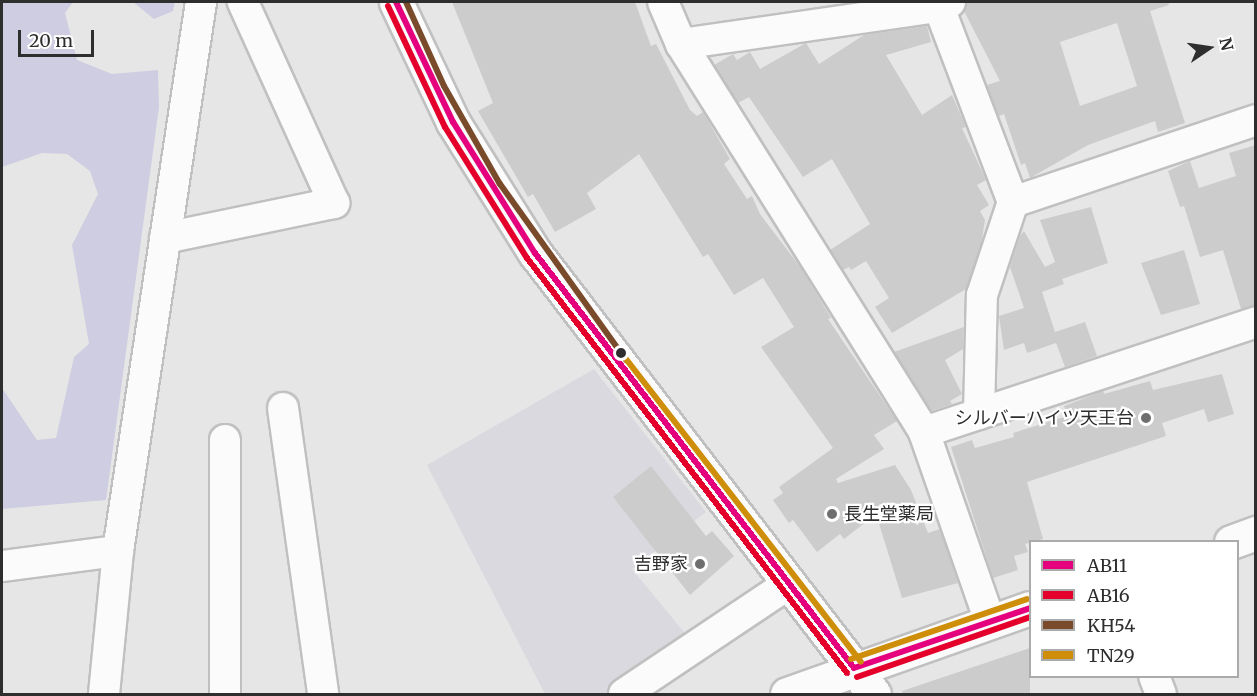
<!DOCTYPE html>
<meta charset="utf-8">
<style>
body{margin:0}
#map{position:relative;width:1257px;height:696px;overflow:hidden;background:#e6e6e7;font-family:Merriweather,"Noto Sans JP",serif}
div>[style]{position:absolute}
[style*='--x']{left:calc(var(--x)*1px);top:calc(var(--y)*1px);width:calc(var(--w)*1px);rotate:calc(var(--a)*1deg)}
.built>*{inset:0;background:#d9d9df}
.green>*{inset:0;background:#cecde1}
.building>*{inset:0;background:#cccccd}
.roads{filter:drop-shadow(2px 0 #c0c0c0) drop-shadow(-2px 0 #c0c0c0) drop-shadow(0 2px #c0c0c0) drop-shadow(0 -2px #c0c0c0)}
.street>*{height:30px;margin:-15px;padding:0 15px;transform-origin:15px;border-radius:15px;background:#fbfbfb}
.secondary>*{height:33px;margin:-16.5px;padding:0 16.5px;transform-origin:16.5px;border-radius:16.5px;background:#fbfbfb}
.highway>*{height:33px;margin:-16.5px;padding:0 16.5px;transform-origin:16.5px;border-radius:16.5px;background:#fbfbfb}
.bus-1>*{height:6px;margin:-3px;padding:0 3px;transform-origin:3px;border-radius:3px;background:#e5007d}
.bus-2>*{height:6px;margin:-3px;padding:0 3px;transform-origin:3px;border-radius:3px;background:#e4002b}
.bus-3>*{height:6px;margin:-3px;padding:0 3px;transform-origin:3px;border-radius:3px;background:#7a4b2a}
.bus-4>*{height:6px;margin:-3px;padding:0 3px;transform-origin:3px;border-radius:3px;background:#cf8e09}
.dots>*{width:16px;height:16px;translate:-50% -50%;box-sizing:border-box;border:3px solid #fff;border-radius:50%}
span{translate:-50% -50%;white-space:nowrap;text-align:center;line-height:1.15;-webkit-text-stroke:4.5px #fff;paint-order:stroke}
.poi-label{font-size:18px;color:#2e2e2f}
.right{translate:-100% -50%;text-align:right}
.left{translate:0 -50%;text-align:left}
.frame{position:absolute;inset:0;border:3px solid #2e2e2f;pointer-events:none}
.legend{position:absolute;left:1029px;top:540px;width:210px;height:138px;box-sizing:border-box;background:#fff;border:2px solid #ababac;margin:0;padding:8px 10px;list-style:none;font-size:18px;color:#2e2e2f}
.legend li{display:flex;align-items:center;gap:12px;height:30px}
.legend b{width:30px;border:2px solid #ababac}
.north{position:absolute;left:1179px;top:18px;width:60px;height:60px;-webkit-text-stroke:4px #fff;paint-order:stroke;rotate:77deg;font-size:16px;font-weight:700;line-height:24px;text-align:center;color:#2e2e2f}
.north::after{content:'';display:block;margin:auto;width:21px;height:27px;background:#2e2e2f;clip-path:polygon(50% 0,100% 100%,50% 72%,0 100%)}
.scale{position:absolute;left:18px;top:30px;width:76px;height:27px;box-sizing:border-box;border:3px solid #2e2e2f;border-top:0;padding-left:8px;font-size:18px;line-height:21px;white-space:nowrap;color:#2e2e2f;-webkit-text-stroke:4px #fff;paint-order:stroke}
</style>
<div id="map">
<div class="built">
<div style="clip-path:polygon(594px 369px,706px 512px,632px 569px,693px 643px,623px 694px,545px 694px,427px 465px)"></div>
</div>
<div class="green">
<div style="clip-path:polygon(2px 2px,73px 2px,65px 13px,77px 60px,112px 74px,158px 70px,159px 107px,106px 500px,2px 509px,2px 388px,37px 440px,56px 438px,74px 357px,89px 344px,72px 245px,98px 194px,90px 171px,67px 154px,42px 153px,2px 167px)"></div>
<div style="clip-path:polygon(133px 2px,175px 2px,173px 11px,154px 19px)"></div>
</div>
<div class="building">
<div style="clip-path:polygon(452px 2px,635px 2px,651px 46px,656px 44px,690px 110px,697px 116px,703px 112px,730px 159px,724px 164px,747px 199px,752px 196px,760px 214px,801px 268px,831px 318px,828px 319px,897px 421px,874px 435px,884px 449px,836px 479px,838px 483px,895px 465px,911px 490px,928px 533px,940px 529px,958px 583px,902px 598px,876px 514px,844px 539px,840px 534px,817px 552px,793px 520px,789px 523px,773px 500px,783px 493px,779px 487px,833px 448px,761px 347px,794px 327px,763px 278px,734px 295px,708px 254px,703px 257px,639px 154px,587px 193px,596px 209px,555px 232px,533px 194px,528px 197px,478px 111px,493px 103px)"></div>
<div style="clip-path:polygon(evenodd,967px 2px,1168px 2px,1169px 5px,1150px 11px,1185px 123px,1158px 132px,1155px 121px,1088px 145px,1030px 178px,1025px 163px,1021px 165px,1004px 114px,999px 116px,989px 92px,987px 85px,1000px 81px,964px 11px,967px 2px,1117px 23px,1137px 86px,1080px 106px,1060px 42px,1117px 23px)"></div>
<div style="clip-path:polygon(927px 26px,931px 42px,886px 55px,922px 115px,952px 95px,966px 127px,962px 128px,986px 180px,977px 185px,989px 205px,980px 211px,985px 220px,981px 245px,966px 289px,892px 333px,875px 307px,889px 298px,866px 261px,851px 270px,849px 267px,843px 270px,830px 250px,870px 224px,832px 159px,803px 177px,749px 97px,738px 103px,714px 65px,733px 54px,737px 60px,750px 52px,760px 69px,806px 43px,819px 64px,864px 35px)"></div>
<div style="clip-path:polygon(1256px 145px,1256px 305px,1241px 309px,1223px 250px,1200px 257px,1184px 206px,1180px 207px,1168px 171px,1190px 161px,1199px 188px,1236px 176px,1229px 153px)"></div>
<div style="clip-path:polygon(1091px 207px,1108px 263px,1062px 279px,1064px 284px,1042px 292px,1055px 332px,1085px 322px,1097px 356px,1065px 367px,1056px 343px,1027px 353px,1024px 343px,1004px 350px,999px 316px,1024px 308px,1010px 267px,1020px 236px,1024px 231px,1045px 267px,1055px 262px,1040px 220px)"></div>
<div style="clip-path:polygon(1184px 250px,1200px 304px,1161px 315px,1141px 263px)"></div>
<div style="clip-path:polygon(964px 327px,963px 349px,945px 360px,962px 394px,950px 401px,952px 404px,931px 411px,894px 352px)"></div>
<div style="clip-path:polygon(1222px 374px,1234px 414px,1208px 422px,1204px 409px,1162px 423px,1166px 436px,1027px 482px,1043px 539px,1025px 544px,1028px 552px,1014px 556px,1018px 570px,993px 578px,951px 447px,972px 440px,975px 448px,1014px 437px,1013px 433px,1067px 416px,1064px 406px,1103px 391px,1104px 394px,1150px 381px,1153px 390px)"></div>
<div style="clip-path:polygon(651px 466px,706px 536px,712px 531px,734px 556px,690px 595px,613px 497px)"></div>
<div style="clip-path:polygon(1030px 648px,1030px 694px,903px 694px,902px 691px)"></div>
</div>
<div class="roads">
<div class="street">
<div style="--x:663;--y:2;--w:46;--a:66.8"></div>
<div style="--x:681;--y:44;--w:458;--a:57.9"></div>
<div style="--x:924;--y:432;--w:200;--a:70.8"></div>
<div style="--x:937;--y:2;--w:214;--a:69.2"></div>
<div style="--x:681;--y:44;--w:261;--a:-8.2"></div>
<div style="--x:939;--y:7;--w:12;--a:-24"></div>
<div style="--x:165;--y:238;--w:173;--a:-11.7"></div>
<div style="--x:334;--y:203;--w:221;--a:-114.4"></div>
<div style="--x:283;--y:408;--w:289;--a:82"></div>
<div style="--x:979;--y:414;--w:119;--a:-88.6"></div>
<div style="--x:982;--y:295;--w:98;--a:-71.6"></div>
<div style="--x:1013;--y:202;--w:256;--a:-18.6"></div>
<div style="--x:924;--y:432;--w:350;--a:-18.3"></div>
<div style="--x:2;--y:566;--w:117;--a:-7.4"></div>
<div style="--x:1154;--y:676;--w:19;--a:69"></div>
<div style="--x:104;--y:694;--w:144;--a:-84.4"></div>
<div style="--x:118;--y:551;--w:555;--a:-81.4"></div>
<div style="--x:225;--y:694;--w:254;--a:-90"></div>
<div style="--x:624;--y:694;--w:196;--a:-33.8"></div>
</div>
<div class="secondary">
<div style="--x:1231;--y:542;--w:27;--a:-20"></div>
<div style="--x:787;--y:694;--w:258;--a:-19.5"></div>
</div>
<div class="highway">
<div style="--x:396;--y:2;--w:133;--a:64.6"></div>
<div style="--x:453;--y:122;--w:155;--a:58"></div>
<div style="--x:535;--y:253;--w:556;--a:52.45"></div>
</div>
</div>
<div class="bus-1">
<div style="--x:396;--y:2;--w:133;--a:64.6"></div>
<div style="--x:453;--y:122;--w:155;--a:58"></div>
<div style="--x:535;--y:253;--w:523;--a:52.45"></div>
<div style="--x:854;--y:668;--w:186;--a:-18.8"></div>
</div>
<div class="bus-2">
<div style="--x:388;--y:6;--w:134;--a:64.8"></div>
<div style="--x:445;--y:127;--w:155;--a:58"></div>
<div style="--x:527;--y:258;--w:524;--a:52.36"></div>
<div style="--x:857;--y:677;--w:183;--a:-19.1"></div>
</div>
<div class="bus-3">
<div style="--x:406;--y:2;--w:92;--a:65.7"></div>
<div style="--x:444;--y:86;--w:113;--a:60.3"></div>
<div style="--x:500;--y:184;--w:216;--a:54.4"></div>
</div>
<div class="bus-4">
<div style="--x:626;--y:359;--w:383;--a:52.2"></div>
<div style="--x:851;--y:659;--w:186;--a:-18.8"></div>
</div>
<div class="dots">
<div style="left:621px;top:353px;background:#2e2e2f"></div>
<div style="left:1146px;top:418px;background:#6e6e6f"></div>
<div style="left:832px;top:514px;background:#6e6e6f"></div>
<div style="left:700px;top:564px;background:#6e6e6f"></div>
</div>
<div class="poi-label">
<span class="right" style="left:1134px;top:418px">シルバーハイツ天王台</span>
<span class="left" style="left:844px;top:514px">長生堂薬局</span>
<span class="right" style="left:688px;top:564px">吉野家</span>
</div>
<div class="frame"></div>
<ul class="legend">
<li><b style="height:8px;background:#e5007d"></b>AB11</li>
<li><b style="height:8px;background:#e4002b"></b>AB16</li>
<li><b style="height:8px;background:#7a4b2a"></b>KH54</li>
<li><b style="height:8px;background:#cf8e09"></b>TN29</li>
</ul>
<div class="north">N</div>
<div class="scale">20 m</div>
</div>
